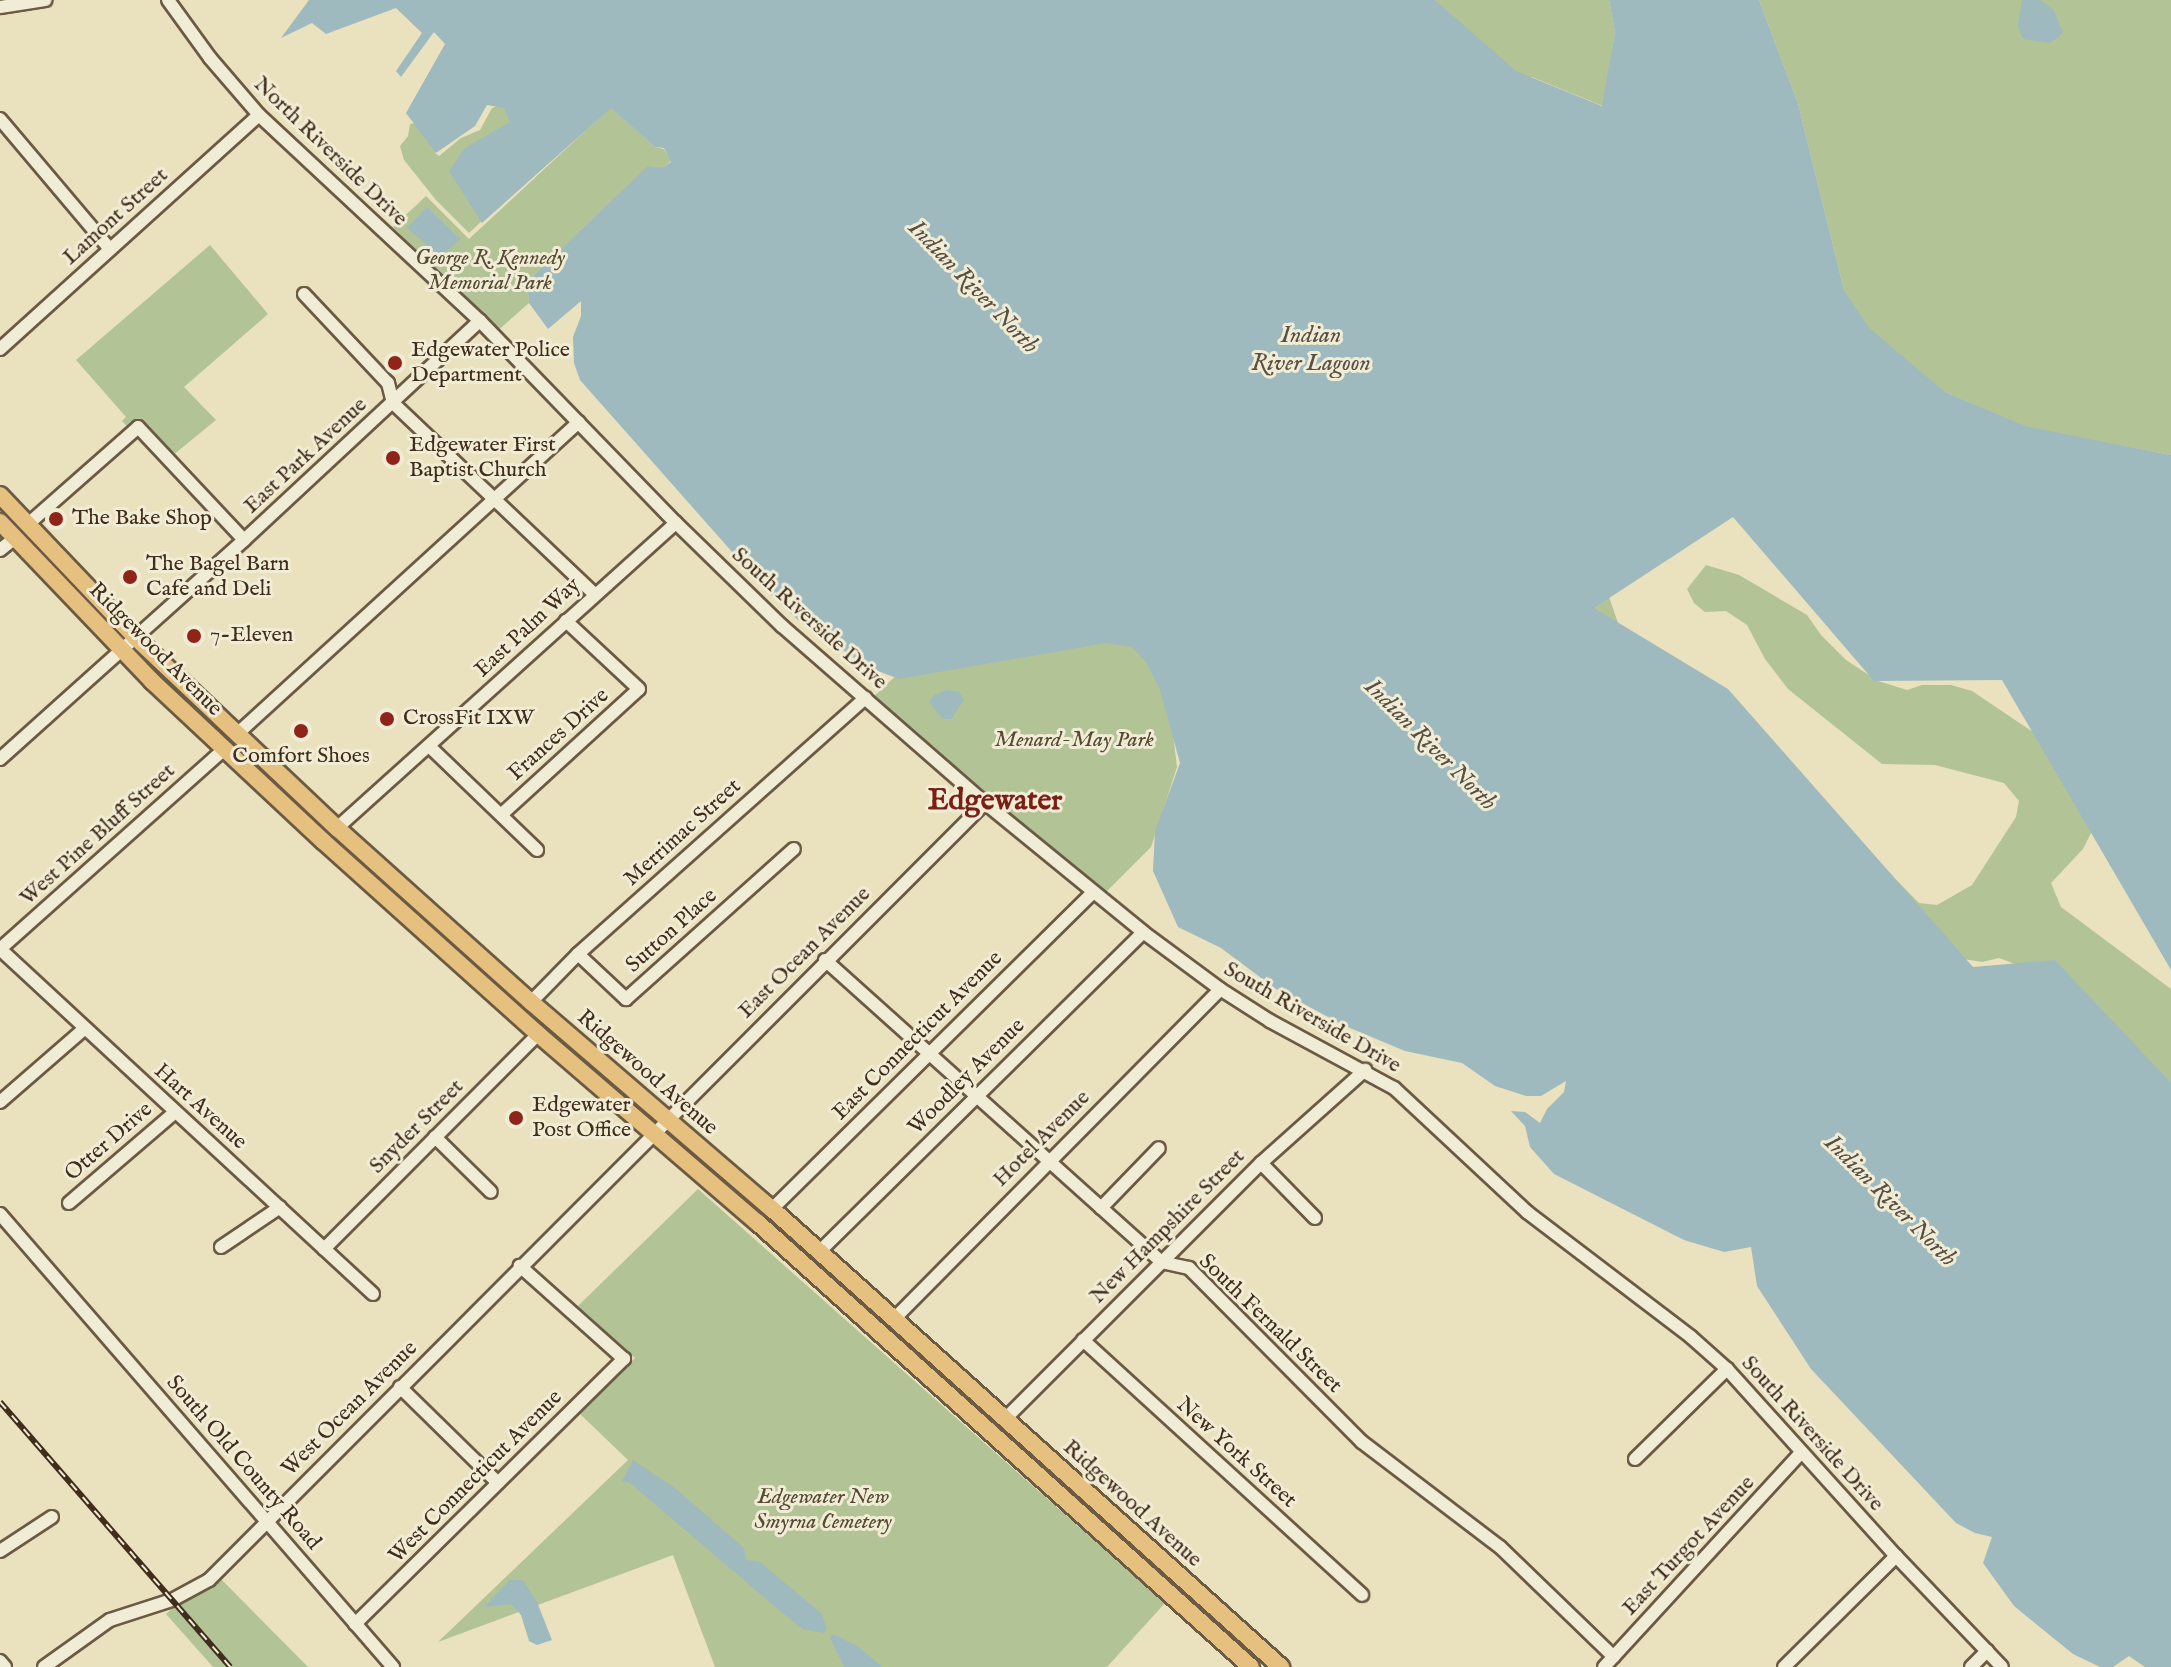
<!DOCTYPE html>
<style>
body{margin:0}
#map{position:relative;width:2171px;height:1667px;overflow:hidden;background:#eae1be;font-family:"IM FELL English",serif}
div>[style]{position:absolute}
[style*='--x']{left:calc(var(--x)*1px);top:calc(var(--y)*1px);width:calc(var(--w)*1px);rotate:calc(var(--a)*1deg)}
.green>*{inset:0;background:#b2c395}
.water>*{inset:0;background:#9fbabe}
.roads{filter:drop-shadow(2px 0 #6b5a44) drop-shadow(-2px 0 #6b5a44) drop-shadow(0 2px #6b5a44) drop-shadow(0 -2px #6b5a44)}
.minor>*{height:12px;margin:-6px;padding:0 6px;transform-origin:6px;border-radius:6px;background:#f1ecd5}
.major>*{height:16px;margin:-8px;padding:0 8px;transform-origin:8px;border-radius:8px;background:#e5c07f}
.rail>*{height:6px;margin-top:-3px;transform-origin:0;background:repeating-linear-gradient(90deg,#f1ecd5 0 9px,#412d1b 0 18px);box-sizing:border-box;border-block:2px solid #412d1b}
.dots>*{width:22px;height:22px;translate:-50% -50%;box-sizing:border-box;border:4px solid #f1ecd5;border-radius:50%}
span{translate:-50% -50%;white-space:nowrap;text-align:center;line-height:1.15;-webkit-text-stroke:6px #f1ecd5;paint-order:stroke}
.street-label{font-size:22px;color:#412d1b}
.park-label{font-size:22px;color:#584b33;font-style:italic}
.poi-label{font-size:22px;color:#412d1b}
.left{translate:0 -50%;text-align:left}
.water-label{font-size:24px;color:#585044;font-style:italic}
.district-label{font-size:30px;color:#7a1f14;font-weight:700}
</style>
<div id="map">
<div class="green">
<div style="clip-path:polygon(1435px 0,1609px 0,1615px 32px,1603px 106px,1532px 77px,1521px 79px)"></div>
<div style="clip-path:polygon(1759px 0,2171px 0,2171px 455px,2025px 427px,1945px 392px,1882px 359px,1844px 290px,1798px 103px)"></div>
<div style="clip-path:polygon(500px 105px,514px 115px,485px 218px,469px 233px,436px 200px,404px 160px,400px 146px,408px 136px,410px 124px,416px 123px,437px 145px,435px 153px,439px 156px,461px 138px,480px 130px,492px 108px)"></div>
<div style="clip-path:polygon(611px 107px,655px 147px,664px 149px,671px 161px,527px 281px,529px 303px,495px 333px,393px 227px,426px 196px,469px 239px)"></div>
<div style="clip-path:polygon(210px 245px,268px 314px,184px 387px,216px 420px,172px 456px,141px 423px,135px 422px,129px 428px,122px 421px,126px 417px,76px 360px)"></div>
<div style="clip-path:polygon(1706px 565px,1739px 575px,1807px 615px,1821px 635px,1846px 660px,1878px 681px,1907px 690px,1922px 685px,1951px 685px,1972px 691px,2036px 734px,2096px 823px,2083px 849px,2051px 883px,2061px 907px,2171px 989px,2171px 1085px,2037px 972px,1999px 958px,1982px 962px,1945px 956px,1546px 591px,1608px 594px,1618px 623px,1854px 837px,1919px 903px,1937px 905px,1972px 885px,2016px 817px,2019px 801px,2004px 783px,1935px 765px,1882px 764px,1788px 689px,1765px 659px,1747px 625px,1726px 611px,1705px 612px,1694px 603px,1687px 589px)"></div>
<div style="clip-path:polygon(1095px 600px,1166px 679px,1177px 767px,1151px 847px,1103px 895px,872px 698px,900px 672px)"></div>
<div style="clip-path:polygon(698px 1189px,1165px 1603px,1107px 1667px,715px 1667px,673px 1555px,438px 1642px,628px 1460px,580px 1414px,635px 1358px,578px 1306px)"></div>
<div style="clip-path:polygon(213px 1571px,308px 1667px,213px 1667px,166px 1614px)"></div>
</div>
<div class="water">
<div style="clip-path:polygon(309px 0,1435px 0,1516px 71px,1602px 106px,1615px 32px,1609px 0,1759px 0,1798px 103px,1844px 290px,1869px 328px,1945px 392px,2025px 426px,2171px 455px,2171px 970px,2002px 680px,1874px 681px,1733px 517px,1594px 608px,1728px 689px,1973px 967px,2055px 960px,2171px 1083px,2171px 1667px,2145px 1667px,2129px 1656px,2113px 1667px,2100px 1667px,2073px 1654px,2014px 1606px,1983px 1563px,1992px 1537px,1975px 1533px,1956px 1523px,1811px 1369px,1757px 1286px,1751px 1247px,1724px 1252px,1684px 1240px,1554px 1174px,1530px 1147px,1525px 1126px,1511px 1111px,1525px 1112px,1540px 1123px,1547px 1109px,1564px 1092px,1566px 1081px,1541px 1096px,1526px 1096px,1495px 1086px,1462px 1063px,1405px 1051px,1343px 1025px,1276px 989px,1221px 948px,1178px 927px,1153px 871px,1155px 831px,1180px 763px,1160px 690px,1146px 662px,1132px 647px,1106px 643px,899px 679px,870px 668px,799px 621px,764px 588px,580px 380px,574px 363px,573px 337px,581px 316px,581px 301px,548px 329px,529px 303px,527px 282px,648px 166px,662px 168px,671px 162px,664px 148px,655px 147px,611px 108px,482px 223px,449px 171px,465px 148px,510px 122px,504px 108px,487px 105px,475px 126px,436px 153px,406px 113px,445px 44px,434px 32px,401px 77px,396px 71px,422px 33px,396px 8px,326px 34px,312px 23px,281px 38px)"></div>
<div style="clip-path:polygon(2022px 0,2040px 0,2053px 9px,2063px 32px,2059px 37px,2050px 43px,2023px 39px,2018px 26px)"></div>
<div style="clip-path:polygon(427px 207px,460px 239px,441px 257px,407px 228px)"></div>
<div style="clip-path:polygon(947px 690px,959px 692px,964px 700px,951px 719px,943px 719px,929px 702px,934px 695px)"></div>
<div style="clip-path:polygon(633px 1460px,675px 1488px,744px 1548px,746px 1560px,760px 1562px,821px 1613px,827px 1629px,824px 1633px,803px 1629px,792px 1621px,630px 1483px,622px 1481px)"></div>
<div style="clip-path:polygon(510px 1580px,523px 1580px,537px 1602px,552px 1640px,537px 1645px,529px 1641px,521px 1615px,511px 1604px,484px 1607px)"></div>
<div style="clip-path:polygon(833px 1634px,859px 1647px,882px 1667px,844px 1667px,830px 1638px)"></div>
</div>
<div class="roads">
<div class="minor">
<div style="--x:168;--y:0;--w:72;--a:54.1"></div>
<div style="--x:210;--y:58;--w:75;--a:49.3"></div>
<div style="--x:259;--y:115;--w:302;--a:43"></div>
<div style="--x:480;--y:321;--w:281;--a:45.9"></div>
<div style="--x:676;--y:523;--w:148;--a:44.2"></div>
<div style="--x:782;--y:626;--w:269;--a:41.1"></div>
<div style="--x:985;--y:803;--w:204;--a:39.2"></div>
<div style="--x:1143;--y:932;--w:96;--a:36.5"></div>
<div style="--x:1220;--y:989;--w:59;--a:32.6"></div>
<div style="--x:1270;--y:1021;--w:141;--a:28.4"></div>
<div style="--x:1394;--y:1088;--w:182;--a:43"></div>
<div style="--x:1527;--y:1212;--w:206;--a:37.3"></div>
<div style="--x:1691;--y:1337;--w:48;--a:41.6"></div>
<div style="--x:1727;--y:1369;--w:252;--a:47.9"></div>
<div style="--x:1896;--y:1556;--w:153;--a:46.3"></div>
<div style="--x:0;--y:7;--w:46;--a:-8.8"></div>
<div style="--x:0;--y:119;--w:170;--a:49.8"></div>
<div style="--x:304;--y:294;--w:122;--a:46.7"></div>
<div style="--x:388;--y:383;--w:21;--a:76"></div>
<div style="--x:393;--y:403;--w:277;--a:43.5"></div>
<div style="--x:0;--y:349;--w:349;--a:-42.1"></div>
<div style="--x:27;--y:525;--w:148;--a:-41.4"></div>
<div style="--x:138;--y:427;--w:155;--a:46.8"></div>
<div style="--x:0;--y:550;--w:19;--a:-39"></div>
<div style="--x:236;--y:735;--w:464;--a:-42.4"></div>
<div style="--x:429;--y:746;--w:150;--a:43.9"></div>
<div style="--x:0;--y:759;--w:328;--a:-41.9"></div>
<div style="--x:244;--y:540;--w:322;--a:-42.9"></div>
<div style="--x:502;--y:814;--w:185;--a:-42.4"></div>
<div style="--x:639;--y:689;--w:100;--a:-137"></div>
<div style="--x:337;--y:828;--w:456;--a:-42"></div>
<div style="--x:0;--y:949;--w:508;--a:42.77"></div>
<div style="--x:0;--y:949;--w:299;--a:-41.7"></div>
<div style="--x:578;--y:954;--w:66;--a:43.2"></div>
<div style="--x:626;--y:999;--w:225;--a:-41.8"></div>
<div style="--x:825;--y:960;--w:452;--a:41.9"></div>
<div style="--x:1161;--y:1262;--w:29;--a:12"></div>
<div style="--x:1189;--y:1268;--w:245;--a:45.2"></div>
<div style="--x:1362;--y:1442;--w:173;--a:37.3"></div>
<div style="--x:1500;--y:1547;--w:158;--a:44"></div>
<div style="--x:531;--y:1002;--w:67;--a:-45.6"></div>
<div style="--x:578;--y:954;--w:385;--a:-41.7"></div>
<div style="--x:0;--y:1102;--w:111;--a:-41"></div>
<div style="--x:435;--y:1137;--w:78;--a:44.5"></div>
<div style="--x:1261;--y:1163;--w:77;--a:45.5"></div>
<div style="--x:69;--y:1203;--w:140;--a:-40.6"></div>
<div style="--x:1101;--y:1208;--w:83;--a:-46"></div>
<div style="--x:772;--y:1209;--w:451;--a:-44.6"></div>
<div style="--x:0;--y:1214;--w:600;--a:49.06"></div>
<div style="--x:221;--y:1247;--w:71;--a:-34.1"></div>
<div style="--x:324;--y:1249;--w:303;--a:-45.1"></div>
<div style="--x:819;--y:1252;--w:455;--a:-44.6"></div>
<div style="--x:894;--y:1319;--w:464;--a:-45.3"></div>
<div style="--x:1083;--y:1340;--w:378;--a:42.4"></div>
<div style="--x:400;--y:1387;--w:137;--a:44.4"></div>
<div style="--x:1005;--y:1419;--w:362;--a:-45"></div>
<div style="--x:1261;--y:1163;--w:140;--a:-41.8"></div>
<div style="--x:1635;--y:1459;--w:129;--a:-44.4"></div>
<div style="--x:0;--y:1551;--w:62;--a:-33.2"></div>
<div style="--x:355;--y:1624;--w:378;--a:-44.6"></div>
<div style="--x:624;--y:1359;--w:140;--a:-138.2"></div>
<div style="--x:0;--y:1661;--w:8;--a:50"></div>
<div style="--x:44;--y:1667;--w:81;--a:-35.5"></div>
<div style="--x:110;--y:1620;--w:65;--a:-17.9"></div>
<div style="--x:172;--y:1600;--w:42;--a:-28.4"></div>
<div style="--x:209;--y:1580;--w:1098;--a:-45.04"></div>
<div style="--x:1604;--y:1667;--w:292;--a:-47.4"></div>
<div style="--x:1784;--y:1667;--w:158;--a:-44.7"></div>
<div style="--x:1971;--y:1667;--w:23;--a:-45"></div>
</div>
<div class="major">
<div style="--x:0;--y:495;--w:197;--a:46.4"></div>
<div style="--x:136;--y:638;--w:277;--a:43.4"></div>
<div style="--x:337;--y:828;--w:261;--a:41.9"></div>
<div style="--x:531;--y:1002;--w:318;--a:40.7"></div>
<div style="--x:772;--y:1209;--w:685;--a:41.98"></div>
<div style="--x:0;--y:522;--w:220;--a:46.3"></div>
<div style="--x:152;--y:681;--w:234;--a:43.1"></div>
<div style="--x:323;--y:841;--w:289;--a:41.9"></div>
<div style="--x:538;--y:1034;--w:290;--a:40.7"></div>
<div style="--x:758;--y:1223;--w:663;--a:42.01"></div>
</div>
</div>
<div class="rail">
<div style="--x:0;--y:1402;--w:351;--a:49"></div>
</div>
<div class="dots">
<div style="left:395px;top:363px;background:#8f2418"></div>
<div style="left:393px;top:458px;background:#8f2418"></div>
<div style="left:56px;top:519px;background:#8f2418"></div>
<div style="left:130px;top:577px;background:#8f2418"></div>
<div style="left:194px;top:636px;background:#8f2418"></div>
<div style="left:387px;top:719px;background:#8f2418"></div>
<div style="left:301px;top:731px;background:#8f2418"></div>
<div style="left:516px;top:1118px;background:#8f2418"></div>
</div>
<div class="street-label">
<span style="left:330px;top:152px;rotate:44deg">North Riverside Drive</span>
<span style="left:116px;top:217px;rotate:-42deg">Lamont Street</span>
<span style="left:306px;top:456px;rotate:-43deg">East Park Avenue</span>
<span style="left:809px;top:619px;rotate:42deg">South Riverside Drive</span>
<span style="left:528px;top:628px;rotate:-43deg">East Palm Way</span>
<span style="left:155px;top:650px;rotate:45deg">Ridgewood Avenue</span>
<span style="left:559px;top:735px;rotate:-42deg">Frances Drive</span>
<span style="left:683px;top:833px;rotate:-42deg">Merrimac Street</span>
<span style="left:98px;top:835px;rotate:-42deg">West Pine Bluff Street</span>
<span style="left:672px;top:931px;rotate:-42deg">Sutton Place</span>
<span style="left:805px;top:953px;rotate:-45deg">East Ocean Avenue</span>
<span style="left:1312px;top:1018px;rotate:30deg">South Riverside Drive</span>
<span style="left:918px;top:1036px;rotate:-45deg">East Connecticut Avenue</span>
<span style="left:647px;top:1073px;rotate:41deg">Ridgewood Avenue</span>
<span style="left:967px;top:1077px;rotate:-45deg">Woodley Avenue</span>
<span style="left:200px;top:1107px;rotate:42deg">Hart Avenue</span>
<span style="left:417px;top:1127px;rotate:-45deg">Snyder Street</span>
<span style="left:1042px;top:1139px;rotate:-45deg">Hotel Avenue</span>
<span style="left:109px;top:1142px;rotate:-41deg">Otter Drive</span>
<span style="left:1168px;top:1227px;rotate:-45deg">New Hampshire Street</span>
<span style="left:1270px;top:1324px;rotate:44deg">South Fernald Street</span>
<span style="left:350px;top:1409px;rotate:-45deg">West Ocean Avenue</span>
<span style="left:1812px;top:1434px;rotate:48deg">South Riverside Drive</span>
<span style="left:1236px;top:1453px;rotate:42deg">New York Street</span>
<span style="left:243px;top:1463px;rotate:49deg">South Old County Road</span>
<span style="left:476px;top:1477px;rotate:-45deg">West Connecticut Avenue</span>
<span style="left:1132px;top:1504px;rotate:42deg">Ridgewood Avenue</span>
<span style="left:1689px;top:1546px;rotate:-47deg">East Turgot Avenue</span>
</div>
<div class="park-label">
<span style="left:490px;top:271px">George R. Kennedy<br>Memorial Park</span>
<span style="left:1074px;top:741px">Menard-May Park</span>
<span style="left:823px;top:1510px">Edgewater New<br>Smyrna Cemetery</span>
</div>
<div class="poi-label">
<span class="left" style="left:411px;top:363px">Edgewater Police<br>Department</span>
<span class="left" style="left:409px;top:458px">Edgewater First<br>Baptist Church</span>
<span class="left" style="left:72px;top:519px">The Bake Shop</span>
<span class="left" style="left:146px;top:577px">The Bagel Barn<br>Cafe and Deli</span>
<span class="left" style="left:210px;top:636px">7-Eleven</span>
<span class="left" style="left:403px;top:719px">CrossFit IXW</span>
<span style="left:301px;top:757px">Comfort Shoes</span>
<span class="left" style="left:532px;top:1118px">Edgewater<br>Post Office</span>
</div>
<div class="water-label">
<span style="left:973px;top:287px;rotate:46deg">Indian River North</span>
<span style="left:1311px;top:350px">Indian<br>River Lagoon</span>
<span style="left:1430px;top:745px;rotate:45deg">Indian River North</span>
<span style="left:1890px;top:1201px;rotate:45deg">Indian River North</span>
</div>
<div class="district-label">
<span style="left:995px;top:801px">Edgewater</span>
</div>
</div>
